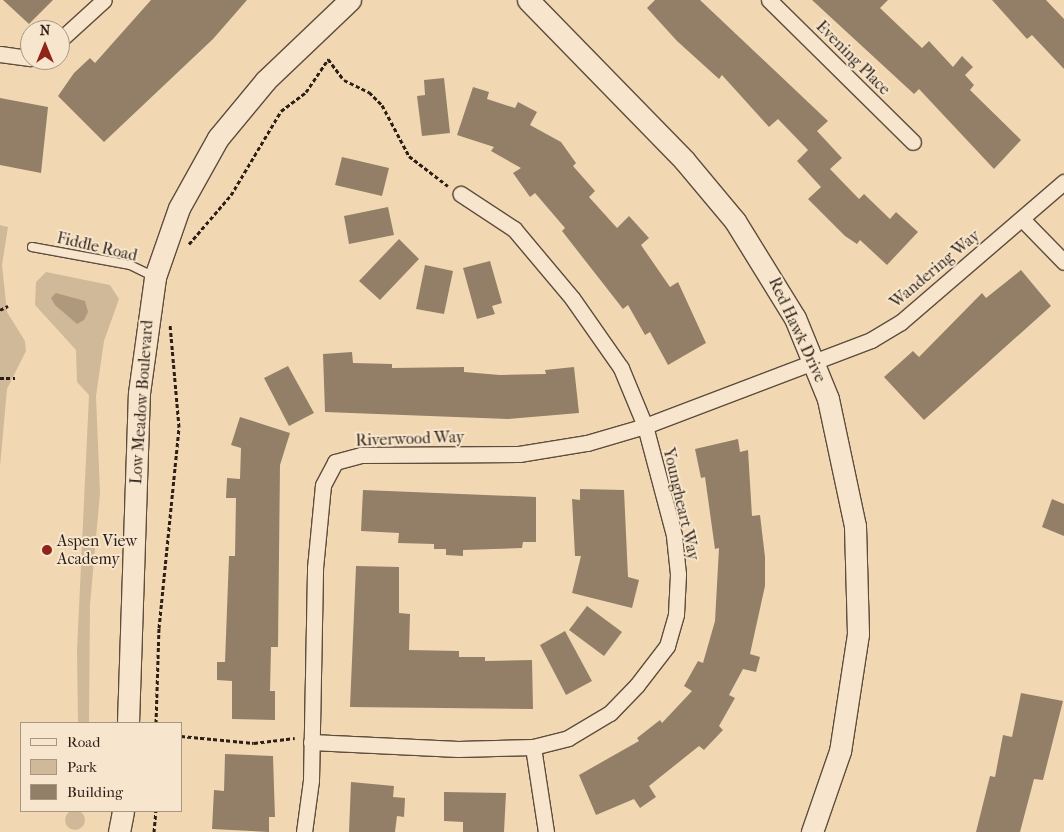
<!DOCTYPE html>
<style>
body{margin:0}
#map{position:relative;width:1064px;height:832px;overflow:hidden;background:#f2d8b2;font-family:"IM FELL French Canon",serif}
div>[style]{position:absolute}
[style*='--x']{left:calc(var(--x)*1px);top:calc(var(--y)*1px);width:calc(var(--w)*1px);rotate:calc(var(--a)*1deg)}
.green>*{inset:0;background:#d0b998}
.round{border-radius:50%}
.water>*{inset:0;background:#af997d}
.building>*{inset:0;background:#937f68}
.path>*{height:3px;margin-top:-1.5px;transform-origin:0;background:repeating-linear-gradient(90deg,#2c1f17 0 4px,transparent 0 6.5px)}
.roads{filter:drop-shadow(1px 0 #5e4d3e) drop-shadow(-1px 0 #5e4d3e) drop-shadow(0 1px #5e4d3e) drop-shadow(0 -1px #5e4d3e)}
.lane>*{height:8px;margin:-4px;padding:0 4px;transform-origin:4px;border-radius:4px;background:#f7e6cd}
.street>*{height:15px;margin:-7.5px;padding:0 7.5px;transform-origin:7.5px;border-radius:7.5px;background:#f7e6cd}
.secondary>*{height:21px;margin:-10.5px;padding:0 10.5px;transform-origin:10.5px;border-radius:10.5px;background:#f7e6cd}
.dots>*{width:14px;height:14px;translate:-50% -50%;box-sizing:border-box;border:2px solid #f7e6cd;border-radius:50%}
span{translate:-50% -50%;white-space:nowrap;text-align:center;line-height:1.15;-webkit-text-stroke:4px #f7e6cd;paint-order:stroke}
.street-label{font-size:16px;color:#2c1f17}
.poi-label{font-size:16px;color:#2c1f17}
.left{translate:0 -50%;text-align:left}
.legend{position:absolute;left:20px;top:722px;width:162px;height:90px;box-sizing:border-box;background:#f7e6cd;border:1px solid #a69684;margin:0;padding:6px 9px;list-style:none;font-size:15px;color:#2c1f17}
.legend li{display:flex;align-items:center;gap:10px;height:25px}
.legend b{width:25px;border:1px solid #a69684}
.north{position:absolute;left:20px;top:20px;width:50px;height:50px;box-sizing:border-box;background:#f7e6cd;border:1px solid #a69684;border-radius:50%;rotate:0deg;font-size:14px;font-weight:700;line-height:20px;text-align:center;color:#2c1f17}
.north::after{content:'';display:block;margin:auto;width:18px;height:22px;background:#8f2418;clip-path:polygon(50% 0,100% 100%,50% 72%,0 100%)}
</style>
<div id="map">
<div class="green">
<div style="clip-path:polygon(0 225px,8px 227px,2px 265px,7px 312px,25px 341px,26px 351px,7px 389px,0 467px)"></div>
<div style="clip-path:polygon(46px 272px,110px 285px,119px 299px,104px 341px,96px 396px,100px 493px,90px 605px,89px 723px,78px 723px,77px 650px,89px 395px,77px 382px,76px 350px,35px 305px,36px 282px)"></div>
<div class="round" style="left:65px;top:810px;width:20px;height:20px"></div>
</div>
<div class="water">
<div style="clip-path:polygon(56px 293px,85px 301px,88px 312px,84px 320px,77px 324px,55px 305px,51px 298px)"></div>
</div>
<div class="building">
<div style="clip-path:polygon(3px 0,53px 0,29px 24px)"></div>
<div style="clip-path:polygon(151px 0,247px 0,213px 39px,104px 142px,58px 96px,74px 73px,90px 58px,95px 63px)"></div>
<div style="clip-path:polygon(655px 0,700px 0,828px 121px,817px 131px,842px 158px,830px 169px,859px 199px,864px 194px,890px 219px,896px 212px,918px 232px,887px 265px,860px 240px,857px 244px,845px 236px,808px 199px,821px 187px,797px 161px,808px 150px,778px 119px,769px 127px,722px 75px,719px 79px,677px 41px,647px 8px)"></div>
<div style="clip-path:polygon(812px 0,888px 0,880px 8px,922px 48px,929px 41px,953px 67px,962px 56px,973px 67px,965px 75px,974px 85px,970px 90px,1021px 140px,994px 169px,919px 89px,914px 94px)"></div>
<div style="clip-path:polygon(992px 0,1046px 0,1064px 19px,1064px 69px,1032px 35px,1027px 39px)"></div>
<div style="clip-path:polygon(444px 78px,450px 133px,422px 136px,417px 96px,425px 95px,424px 80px)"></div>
<div style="clip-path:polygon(473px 87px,489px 92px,487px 99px,515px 108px,518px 102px,537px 112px,530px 125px,561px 142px,576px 163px,573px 166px,595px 191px,589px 197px,617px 228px,629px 216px,649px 238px,641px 245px,670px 287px,678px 282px,706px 343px,668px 365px,650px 332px,645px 335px,628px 305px,623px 309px,562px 231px,565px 228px,535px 193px,530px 197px,513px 173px,521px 168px,491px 151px,494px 147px,457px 135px)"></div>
<div style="clip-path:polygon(0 98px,48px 107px,41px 173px,0 165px)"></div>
<div style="clip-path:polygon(342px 157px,389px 168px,382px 196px,335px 185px)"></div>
<div style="clip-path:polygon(388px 207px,394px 235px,349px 244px,344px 216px)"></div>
<div style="clip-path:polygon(399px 239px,419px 259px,380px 300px,359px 281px)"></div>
<div style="clip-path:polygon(490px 261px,502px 303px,492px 306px,495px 314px,477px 319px,463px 268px)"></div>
<div style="clip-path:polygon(425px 265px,453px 271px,444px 314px,416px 309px)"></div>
<div style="clip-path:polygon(1021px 270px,1051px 306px,924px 420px,884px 377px,913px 351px,919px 357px,982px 293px,986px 298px)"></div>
<div style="clip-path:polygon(352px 352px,353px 363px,392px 364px,392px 368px,464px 367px,464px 372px,500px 375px,546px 374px,545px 370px,574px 367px,579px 413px,508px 419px,325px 412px,323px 354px)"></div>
<div style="clip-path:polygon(288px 366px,314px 413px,289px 426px,264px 378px)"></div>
<div style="clip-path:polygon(240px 417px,290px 433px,280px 465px,278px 647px,271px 647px,270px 691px,275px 691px,275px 720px,232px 719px,232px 681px,217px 680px,217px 662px,225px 662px,229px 556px,235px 556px,236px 498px,226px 498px,227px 478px,240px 479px,241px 448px,231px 445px)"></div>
<div style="clip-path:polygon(738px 439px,740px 452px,748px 450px,752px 516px,760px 515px,765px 557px,765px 586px,750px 654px,760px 657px,756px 672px,743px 669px,729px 695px,735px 698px,719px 726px,723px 730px,704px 750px,699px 746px,649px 786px,656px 797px,640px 808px,634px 799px,596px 815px,579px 775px,639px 741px,637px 738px,660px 720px,662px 723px,692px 691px,684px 686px,698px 661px,703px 663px,715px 621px,719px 548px,715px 549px,705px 477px,701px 478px,695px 449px)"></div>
<div style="clip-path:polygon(580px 489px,624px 490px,628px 577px,639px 580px,632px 608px,572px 593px,581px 556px,575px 556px,572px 499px,580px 500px)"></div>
<div style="clip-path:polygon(363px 490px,536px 497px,536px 542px,523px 542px,522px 548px,463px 550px,463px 556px,446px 555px,446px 549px,434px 549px,434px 544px,398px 543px,399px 533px,361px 531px)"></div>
<div style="clip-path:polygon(1052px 499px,1064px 504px,1064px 536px,1042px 527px)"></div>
<div style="clip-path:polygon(356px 566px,399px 567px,399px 613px,410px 614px,409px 650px,459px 651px,459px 657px,485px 657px,485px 661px,532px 660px,533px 709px,350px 707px)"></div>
<div style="clip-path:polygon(587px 606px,622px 632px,604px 656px,569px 630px)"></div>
<div style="clip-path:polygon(565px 631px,592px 681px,566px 695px,540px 645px)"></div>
<div style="clip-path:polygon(1021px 693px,1063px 701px,1043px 780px,1034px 779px,1020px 832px,976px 832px,990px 776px,995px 777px,1003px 735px,1012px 737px)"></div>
<div style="clip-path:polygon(225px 754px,273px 756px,275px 817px,269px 817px,269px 832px,212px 829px,214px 790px,224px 791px)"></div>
<div style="clip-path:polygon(351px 782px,394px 786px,393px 797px,405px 798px,404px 817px,397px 816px,395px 832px,349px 832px)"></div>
<div style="clip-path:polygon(444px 792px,506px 793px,504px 832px,463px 832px,463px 822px,444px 821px)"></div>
</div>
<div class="path">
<div style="--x:189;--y:244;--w:65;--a:-49.4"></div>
<div style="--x:231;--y:195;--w:98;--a:-59.2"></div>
<div style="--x:281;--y:111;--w:31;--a:-37"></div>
<div style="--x:306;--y:92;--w:40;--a:-56"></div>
<div style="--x:328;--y:59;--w:26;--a:53"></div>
<div style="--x:344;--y:80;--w:28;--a:26"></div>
<div style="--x:369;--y:92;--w:18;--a:45"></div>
<div style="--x:382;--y:105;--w:58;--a:62.1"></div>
<div style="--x:409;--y:156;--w:49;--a:37.6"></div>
<div style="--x:0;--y:310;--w:9;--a:-27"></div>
<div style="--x:0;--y:378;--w:15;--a:0"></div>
<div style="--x:156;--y:723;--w:95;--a:-88.2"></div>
<div style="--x:159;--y:628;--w:202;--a:-84.3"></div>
<div style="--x:179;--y:427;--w:102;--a:-95"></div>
<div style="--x:181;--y:736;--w:73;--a:5.5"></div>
<div style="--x:254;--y:743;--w:41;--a:-7"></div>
<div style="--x:154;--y:832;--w:21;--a:-85"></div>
</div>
<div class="roads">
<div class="lane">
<div style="--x:32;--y:247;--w:100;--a:10.4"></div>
<div style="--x:130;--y:265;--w:25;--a:26"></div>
</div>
<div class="street">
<div style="--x:769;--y:0;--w:202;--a:44.6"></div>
<div style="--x:60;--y:40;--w:59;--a:-42.3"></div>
<div style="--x:0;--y:54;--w:30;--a:8"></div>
<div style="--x:1022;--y:219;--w:60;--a:45.7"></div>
<div style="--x:311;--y:742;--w:147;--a:2.7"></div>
<div style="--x:458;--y:749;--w:75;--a:-1.5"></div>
<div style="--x:533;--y:747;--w:36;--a:-14"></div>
<div style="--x:568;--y:738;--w:49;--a:-30.8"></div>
<div style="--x:610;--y:713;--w:39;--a:-46"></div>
<div style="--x:637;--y:685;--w:49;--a:-52.4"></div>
<div style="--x:667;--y:646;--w:33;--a:-74"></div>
<div style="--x:676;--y:614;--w:40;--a:-87.1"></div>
<div style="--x:678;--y:574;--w:39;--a:-96"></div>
<div style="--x:674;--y:535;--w:113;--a:-104.9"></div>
<div style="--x:645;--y:426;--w:63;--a:-112.5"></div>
<div style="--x:621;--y:368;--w:85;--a:-125"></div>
<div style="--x:572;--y:298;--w:90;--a:-130"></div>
<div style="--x:514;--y:229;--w:64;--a:-146.6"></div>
<div style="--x:533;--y:747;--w:86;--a:81.3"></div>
<div style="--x:304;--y:832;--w:52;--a:-82.3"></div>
<div style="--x:311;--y:780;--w:212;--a:-88.9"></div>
<div style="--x:315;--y:568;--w:83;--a:-84.5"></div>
<div style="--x:323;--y:485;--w:26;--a:-62"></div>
<div style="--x:335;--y:462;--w:27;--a:-15"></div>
<div style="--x:361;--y:455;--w:158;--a:-0.4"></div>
<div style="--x:519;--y:454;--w:69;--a:-9.2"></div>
<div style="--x:587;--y:443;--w:60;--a:-16.3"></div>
<div style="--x:645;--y:426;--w:242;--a:-20.8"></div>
<div style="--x:871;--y:340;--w:35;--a:-31"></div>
<div style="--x:901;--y:322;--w:215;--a:-40.7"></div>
</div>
<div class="secondary">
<div style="--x:528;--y:0;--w:223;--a:45.7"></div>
<div style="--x:684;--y:160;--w:80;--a:50.1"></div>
<div style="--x:735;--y:221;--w:114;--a:58.3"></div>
<div style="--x:795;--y:318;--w:87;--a:67.8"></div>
<div style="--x:828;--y:399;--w:130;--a:78"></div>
<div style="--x:855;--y:526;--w:108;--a:88.4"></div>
<div style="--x:858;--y:634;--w:118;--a:98.7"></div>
<div style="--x:840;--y:751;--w:86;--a:109.1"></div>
<div style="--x:128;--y:723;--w:330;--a:-88.1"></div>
<div style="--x:139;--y:393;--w:117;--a:-82.1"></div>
<div style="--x:155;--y:277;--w:73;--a:-70.8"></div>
<div style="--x:179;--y:208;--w:80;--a:-60.9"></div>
<div style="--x:218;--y:138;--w:75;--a:-50.4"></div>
<div style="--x:266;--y:80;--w:116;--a:-43.6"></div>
<div style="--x:119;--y:832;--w:21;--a:-79"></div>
</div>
</div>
<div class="dots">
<div style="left:47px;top:550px;background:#8f2418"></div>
</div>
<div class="street-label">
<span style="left:853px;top:58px;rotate:45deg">Evening Place</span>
<span style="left:97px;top:247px;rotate:13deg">Fiddle Road</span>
<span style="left:935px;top:269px;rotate:-40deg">Wandering Way</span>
<span style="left:797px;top:330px;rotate:65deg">Red Hawk Drive</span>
<span style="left:142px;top:402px;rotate:-86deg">Low Meadow Boulevard</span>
<span style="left:410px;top:439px;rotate:-2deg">Riverwood Way</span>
<span style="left:681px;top:504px;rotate:77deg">Youngheart Way</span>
</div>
<div class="poi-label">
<span class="left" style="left:57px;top:550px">Aspen View<br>Academy</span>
</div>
<ul class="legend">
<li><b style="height:6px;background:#f7e6cd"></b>Road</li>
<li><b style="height:14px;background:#d0b998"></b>Park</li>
<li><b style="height:14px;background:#937f68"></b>Building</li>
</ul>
<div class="north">N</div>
</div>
